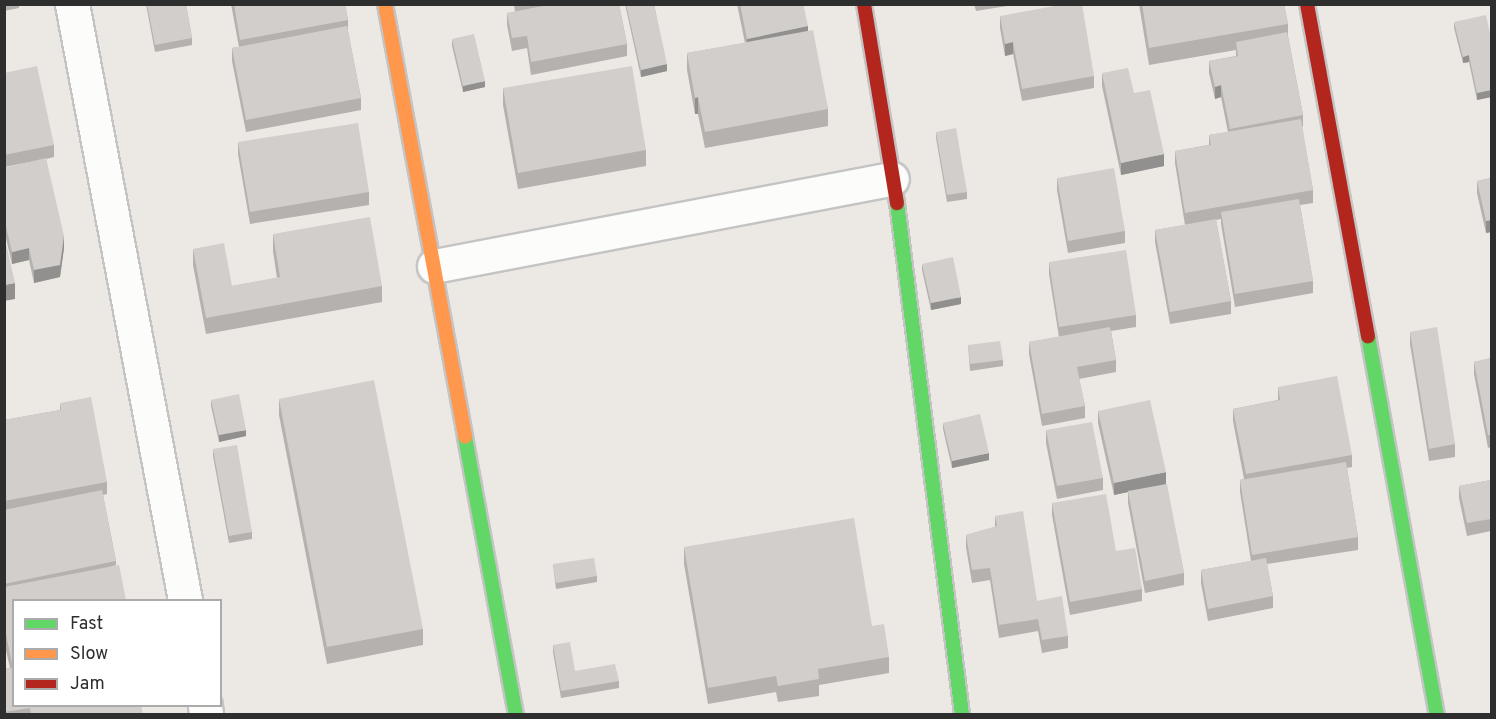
<!DOCTYPE html>
<style>
body{margin:0}
#map{position:relative;width:1496px;height:719px;overflow:hidden;background:#ece8e4;font-family:Overpass,sans-serif}
div>[style]{position:absolute}
[style*='--x']{left:calc(var(--x)*1px);top:calc(var(--y)*1px);width:calc(var(--w)*1px);rotate:calc(var(--a)*1deg)}
.roads{filter:drop-shadow(2px 0 #c5c4c5) drop-shadow(-2px 0 #c5c4c5) drop-shadow(0 2px #c5c4c5) drop-shadow(0 -2px #c5c4c5)}
.street>*{height:33px;margin:-16.5px;padding:0 16.5px;transform-origin:16.5px;border-radius:16.5px;background:#fcfcfb}
.fast>*{height:14px;margin:-7px;padding:0 7px;transform-origin:7px;border-radius:7px;background:#63d668}
.slow>*{height:14px;margin:-7px;padding:0 7px;transform-origin:7px;border-radius:7px;background:#ff974d}
.jam>*{height:14px;margin:-7px;padding:0 7px;transform-origin:7px;border-radius:7px;background:#b3261e}
.wall>*{inset:0;background:#b4b1af}
.shaded-wall>*{inset:0;background:#92908e}
.building>*{inset:0;background:#d1cecb}
span{translate:-50% -50%;white-space:nowrap;text-align:center;line-height:1.15;-webkit-text-stroke:4.5px #fff;paint-order:stroke}
.frame{position:absolute;inset:0;border:6px solid #2e2e2e;pointer-events:none}
.legend{position:absolute;left:12px;top:599px;width:210px;height:108px;box-sizing:border-box;background:#fff;border:2px solid #ababab;margin:0;padding:8px 10px;list-style:none;font-size:18px;color:#2e2e2e}
.legend li{display:flex;align-items:center;gap:12px;height:30px}
.legend b{width:30px;border:2px solid #ababab}
</style>
<div id="map">
<div class="roads">
<div class="street">
<div style="--x:72;--y:4;--w:607;--a:79.26"></div>
<div style="--x:434;--y:266;--w:466;--a:-10.8"></div>
<div style="--x:205;--y:706;--w:8;--a:83"></div>
</div>
<div class="fast">
<div style="--x:897;--y:203;--w:515;--a:82.75"></div>
<div style="--x:1368;--y:336;--w:384;--a:79.7"></div>
<div style="--x:465;--y:437;--w:282;--a:79.6"></div>
</div>
<div class="slow">
<div style="--x:385;--y:4;--w:440;--a:79.5"></div>
</div>
<div class="jam">
<div style="--x:864;--y:4;--w:202;--a:80.6"></div>
<div style="--x:1307;--y:4;--w:338;--a:79.6"></div>
</div>
</div>
<div class="wall">
<div style="clip-path:polygon(4px 4px,19px 4px,19px 8px,4px 11px)"></div>
<div style="clip-path:polygon(146px 4px,186px 4px,192px 38px,192px 45px,155px 52px)"></div>
<div style="clip-path:polygon(231px 4px,345px 4px,348px 20px,348px 31px,361px 98px,361px 110px,246px 132px,232px 61px,232px 48px,239px 47px)"></div>
<div style="clip-path:polygon(514px 4px,619px 4px,627px 44px,627px 56px,531px 75px,527px 48px,512px 51px,507px 25px,507px 13px,515px 12px)"></div>
<div style="clip-path:polygon(625px 4px,654px 4px,667px 71px,641px 77px)"></div>
<div style="clip-path:polygon(737px 4px,803px 4px,808px 31px,828px 109px,828px 126px,705px 148px,698px 114px,695px 114px,687px 70px,687px 53px,745px 43px)"></div>
<div style="clip-path:polygon(974px 4px,1020px 4px,976px 11px)"></div>
<div style="clip-path:polygon(1139px 4px,1284px 4px,1288px 24px,1288px 36px,1303px 115px,1303px 127px,1302px 127px,1313px 190px,1313px 203px,1300px 205px,1313px 281px,1313px 293px,1235px 307px,1221px 224px,1221px 219px,1216px 220px,1231px 301px,1231px 314px,1170px 324px,1155px 242px,1155px 230px,1185px 225px,1175px 163px,1175px 151px,1209px 145px,1209px 135px,1228px 132px,1221px 97px,1215px 99px,1209px 73px,1209px 61px,1236px 56px,1236px 50px,1149px 65px)"></div>
<div style="clip-path:polygon(1000px 16px,1094px 76px,1094px 88px,1022px 101px,1013px 54px,1005px 56px,1000px 28px)"></div>
<div style="clip-path:polygon(1454px 22px,1491px 38px,1491px 97px,1477px 100px,1469px 62px,1463px 63px,1454px 28px)"></div>
<div style="clip-path:polygon(452px 39px,485px 87px,463px 92px,452px 46px)"></div>
<div style="clip-path:polygon(4px 73px,54px 145px,54px 157px,46px 159px,64px 248px,60px 277px,34px 283px,29px 260px,12px 264px,4px 230px,4px 168px,41px 160px,4px 167px)"></div>
<div style="clip-path:polygon(1102px 73px,1164px 166px,1121px 175px,1102px 86px)"></div>
<div style="clip-path:polygon(503px 88px,646px 150px,646px 166px,518px 189px,503px 105px)"></div>
<div style="clip-path:polygon(936px 132px,967px 192px,967px 199px,947px 202px,936px 138px)"></div>
<div style="clip-path:polygon(238px 142px,369px 192px,369px 205px,250px 224px,238px 154px)"></div>
<div style="clip-path:polygon(1057px 178px,1125px 231px,1125px 243px,1068px 253px,1057px 190px)"></div>
<div style="clip-path:polygon(1491px 178px,1491px 234px,1491px 232px,1486px 233px,1477px 193px,1477px 181px)"></div>
<div style="clip-path:polygon(273px 234px,382px 286px,382px 302px,206px 334px,193px 265px,193px 249px,232px 286px,277px 278px,273px 251px)"></div>
<div style="clip-path:polygon(1049px 262px,1136px 315px,1136px 327px,1111px 331px,1116px 360px,1116px 372px,1079px 379px,1085px 406px,1085px 418px,1042px 426px,1029px 354px,1029px 342px,1059px 337px,1049px 274px)"></div>
<div style="clip-path:polygon(922px 264px,961px 304px,931px 310px,922px 270px)"></div>
<div style="clip-path:polygon(1410px 332px,1455px 444px,1455px 457px,1429px 461px,1410px 344px)"></div>
<div style="clip-path:polygon(968px 345px,1003px 360px,1003px 366px,970px 371px)"></div>
<div style="clip-path:polygon(1491px 358px,1491px 447px,1488px 448px,1474px 374px,1474px 362px)"></div>
<div style="clip-path:polygon(1278px 387px,1352px 455px,1352px 467px,1347px 468px,1358px 537px,1358px 550px,1267px 564px,1273px 596px,1273px 608px,1208px 621px,1201px 583px,1201px 570px,1251px 561px,1240px 492px,1240px 480px,1244px 479px,1233px 421px,1233px 409px,1278px 400px)"></div>
<div style="clip-path:polygon(279px 399px,423px 629px,423px 645px,327px 664px,279px 415px)"></div>
<div style="clip-path:polygon(211px 400px,246px 436px,219px 442px,211px 406px)"></div>
<div style="clip-path:polygon(60px 403px,107px 482px,107px 494px,103px 495px,116px 561px,116px 565px,14px 600px,143px 714px,4px 714px,4px 669px,10px 668px,4px 642px,4px 420px,60px 410px)"></div>
<div style="clip-path:polygon(1098px 411px,1166px 484px,1184px 573px,1184px 585px,1145px 593px,1128px 503px,1128px 492px,1114px 495px,1098px 423px)"></div>
<div style="clip-path:polygon(943px 423px,989px 460px,952px 468px,943px 429px)"></div>
<div style="clip-path:polygon(1046px 430px,1103px 478px,1103px 490px,1057px 499px,1046px 443px)"></div>
<div style="clip-path:polygon(213px 449px,252px 532px,252px 539px,229px 543px,213px 456px)"></div>
<div style="clip-path:polygon(1491px 480px,1491px 531px,1467px 536px,1459px 498px,1459px 486px)"></div>
<div style="clip-path:polygon(1052px 503px,1116px 551px,1142px 589px,1142px 601px,1070px 615px,1052px 515px)"></div>
<div style="clip-path:polygon(995px 516px,1037px 601px,1068px 636px,1068px 648px,1042px 653px,1038px 631px,999px 638px,990px 580px,972px 583px,966px 547px,966px 535px,995px 527px)"></div>
<div style="clip-path:polygon(684px 547px,872px 626px,889px 657px,889px 673px,819px 685px,819px 696px,778px 702px,776px 692px,708px 704px,684px 564px)"></div>
<div style="clip-path:polygon(553px 564px,597px 576px,597px 582px,556px 589px)"></div>
<div style="clip-path:polygon(553px 645px,575px 671px,619px 681px,619px 688px,561px 698px,553px 652px)"></div>
</div>
<div class="shaded-wall">
<div style="clip-path:polygon(808px 26px,808px 38px,747px 51px,747px 39px)"></div>
<div style="clip-path:polygon(1013px 42px,1013px 54px,1005px 56px,1005px 44px)"></div>
<div style="clip-path:polygon(1469px 55px,1469px 62px,1463px 63px,1463px 57px)"></div>
<div style="clip-path:polygon(667px 64px,667px 71px,641px 77px,641px 70px)"></div>
<div style="clip-path:polygon(485px 81px,485px 87px,463px 92px,463px 86px)"></div>
<div style="clip-path:polygon(1221px 85px,1221px 97px,1215px 99px,1215px 87px)"></div>
<div style="clip-path:polygon(1491px 90px,1491px 97px,1477px 100px,1477px 93px)"></div>
<div style="clip-path:polygon(698px 97px,698px 114px,695px 114px,695px 98px)"></div>
<div style="clip-path:polygon(1164px 154px,1164px 166px,1121px 175px,1121px 163px)"></div>
<div style="clip-path:polygon(1491px 220px,1491px 232px,1486px 233px,1486px 221px)"></div>
<div style="clip-path:polygon(64px 236px,64px 248px,60px 277px,34px 283px,34px 270px)"></div>
<div style="clip-path:polygon(29px 248px,29px 260px,12px 264px,12px 252px)"></div>
<div style="clip-path:polygon(15px 283px,15px 299px,4px 301px,4px 285px)"></div>
<div style="clip-path:polygon(961px 297px,961px 304px,931px 310px,931px 303px)"></div>
<div style="clip-path:polygon(246px 430px,246px 436px,219px 442px,219px 435px)"></div>
<div style="clip-path:polygon(989px 453px,989px 460px,952px 468px,952px 461px)"></div>
<div style="clip-path:polygon(1166px 472px,1166px 484px,1114px 495px,1114px 483px)"></div>
</div>
<div class="building">
<div style="clip-path:polygon(147px 4px,186px 4px,192px 38px,155px 45px)"></div>
<div style="clip-path:polygon(234px 4px,345px 4px,348px 20px,240px 40px)"></div>
<div style="clip-path:polygon(553px 4px,619px 4px,627px 44px,531px 62px,527px 36px,512px 38px,507px 13px)"></div>
<div style="clip-path:polygon(626px 4px,654px 4px,667px 64px,641px 70px)"></div>
<div style="clip-path:polygon(740px 4px,803px 4px,808px 26px,747px 39px)"></div>
<div style="clip-path:polygon(1065px 4px,1082px 4px,1094px 76px,1022px 89px,1013px 42px,1005px 44px,1000px 16px)"></div>
<div style="clip-path:polygon(1142px 4px,1284px 4px,1288px 24px,1149px 48px)"></div>
<div style="clip-path:polygon(1486px 15px,1491px 38px,1491px 90px,1477px 93px,1469px 55px,1463px 57px,1454px 22px)"></div>
<div style="clip-path:polygon(347px 26px,361px 98px,246px 120px,232px 48px)"></div>
<div style="clip-path:polygon(813px 30px,828px 109px,705px 132px,698px 97px,695px 98px,687px 53px)"></div>
<div style="clip-path:polygon(1287px 32px,1303px 115px,1230px 129px,1221px 85px,1215px 87px,1209px 61px,1238px 56px,1236px 42px)"></div>
<div style="clip-path:polygon(474px 34px,485px 81px,463px 86px,452px 39px)"></div>
<div style="clip-path:polygon(37px 66px,54px 145px,4px 155px,4px 73px)"></div>
<div style="clip-path:polygon(632px 66px,646px 150px,518px 173px,503px 88px)"></div>
<div style="clip-path:polygon(1128px 68px,1134px 93px,1150px 90px,1164px 154px,1121px 163px,1102px 73px)"></div>
<div style="clip-path:polygon(1301px 119px,1313px 190px,1185px 213px,1175px 151px,1211px 145px,1209px 135px)"></div>
<div style="clip-path:polygon(358px 123px,369px 192px,250px 212px,238px 142px)"></div>
<div style="clip-path:polygon(956px 128px,967px 192px,947px 195px,936px 132px)"></div>
<div style="clip-path:polygon(46px 158px,64px 236px,60px 265px,34px 270px,29px 248px,12px 252px,4px 218px,4px 168px)"></div>
<div style="clip-path:polygon(1114px 168px,1125px 231px,1068px 241px,1057px 178px)"></div>
<div style="clip-path:polygon(1491px 178px,1491px 221px,1491px 220px,1486px 221px,1477px 181px)"></div>
<div style="clip-path:polygon(1299px 199px,1313px 281px,1235px 294px,1221px 212px)"></div>
<div style="clip-path:polygon(370px 217px,382px 286px,206px 318px,193px 249px,224px 243px,232px 286px,280px 277px,273px 234px)"></div>
<div style="clip-path:polygon(1216px 219px,1231px 301px,1170px 312px,1155px 230px)"></div>
<div style="clip-path:polygon(4px 235px,15px 283px,4px 285px)"></div>
<div style="clip-path:polygon(1126px 250px,1136px 315px,1059px 327px,1049px 262px)"></div>
<div style="clip-path:polygon(953px 257px,961px 297px,931px 303px,922px 264px)"></div>
<div style="clip-path:polygon(1110px 327px,1116px 360px,1077px 367px,1085px 406px,1042px 414px,1029px 342px)"></div>
<div style="clip-path:polygon(1437px 327px,1455px 444px,1429px 449px,1410px 332px)"></div>
<div style="clip-path:polygon(1000px 341px,1003px 360px,970px 364px,968px 345px)"></div>
<div style="clip-path:polygon(1491px 358px,1491px 435px,1488px 435px,1474px 362px)"></div>
<div style="clip-path:polygon(1337px 376px,1352px 455px,1246px 474px,1233px 409px,1280px 400px,1278px 387px)"></div>
<div style="clip-path:polygon(374px 380px,423px 629px,327px 647px,279px 399px)"></div>
<div style="clip-path:polygon(239px 394px,246px 430px,219px 435px,211px 400px)"></div>
<div style="clip-path:polygon(91px 397px,107px 482px,4px 501px,4px 420px,61px 410px,60px 403px)"></div>
<div style="clip-path:polygon(1150px 400px,1166px 472px,1114px 483px,1098px 411px)"></div>
<div style="clip-path:polygon(980px 414px,989px 453px,952px 461px,943px 423px)"></div>
<div style="clip-path:polygon(1092px 422px,1103px 478px,1057px 486px,1046px 430px)"></div>
<div style="clip-path:polygon(237px 445px,252px 532px,229px 536px,213px 449px)"></div>
<div style="clip-path:polygon(1346px 462px,1358px 537px,1252px 555px,1240px 480px)"></div>
<div style="clip-path:polygon(1491px 480px,1491px 519px,1467px 523px,1459px 486px)"></div>
<div style="clip-path:polygon(1167px 484px,1184px 573px,1145px 581px,1128px 491px)"></div>
<div style="clip-path:polygon(102px 490px,116px 561px,4px 584px,4px 510px)"></div>
<div style="clip-path:polygon(1106px 494px,1116px 551px,1135px 548px,1142px 589px,1070px 602px,1052px 503px)"></div>
<div style="clip-path:polygon(1023px 511px,1037px 601px,1062px 596px,1068px 636px,1042px 640px,1038px 619px,999px 625px,990px 568px,972px 570px,966px 535px,997px 526px,995px 516px)"></div>
<div style="clip-path:polygon(854px 518px,872px 626px,884px 624px,889px 657px,818px 669px,819px 679px,778px 686px,776px 676px,708px 688px,684px 547px)"></div>
<div style="clip-path:polygon(594px 558px,597px 576px,556px 583px,553px 564px)"></div>
<div style="clip-path:polygon(1266px 558px,1273px 596px,1208px 609px,1201px 570px)"></div>
<div style="clip-path:polygon(119px 565px,126px 600px,14px 600px,14px 705px,141px 705px,143px 714px,31px 714px,30px 708px,4px 712px,4px 669px,13px 668px,4px 625px,4px 587px)"></div>
<div style="clip-path:polygon(570px 642px,575px 671px,615px 664px,619px 681px,561px 691px,553px 645px)"></div>
</div>
<div class="frame"></div>
<ul class="legend">
<li><b style="height:8px;background:#63d668"></b>Fast</li>
<li><b style="height:8px;background:#ff974d"></b>Slow</li>
<li><b style="height:8px;background:#b3261e"></b>Jam</li>
</ul>
</div>
